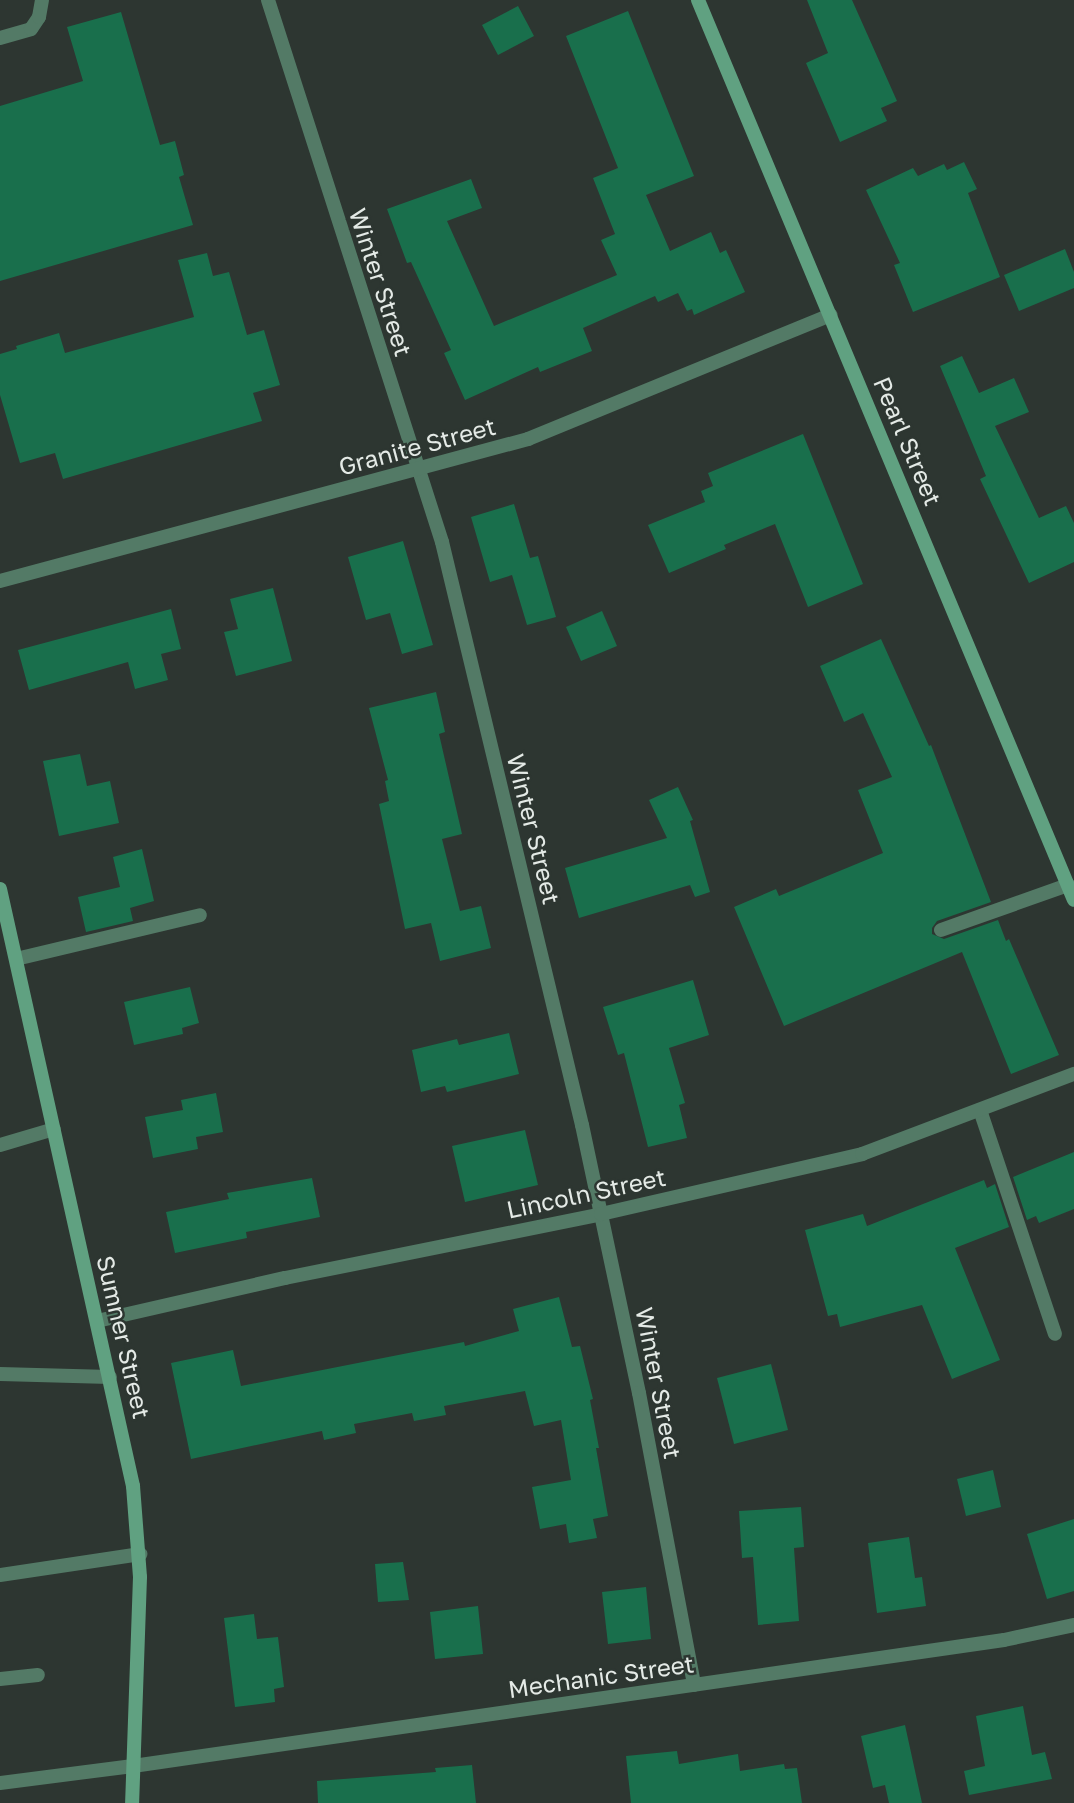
<!DOCTYPE html>
<style>
body{margin:0}
#map{position:relative;width:1074px;height:1803px;overflow:hidden;background:#2d3631;font-family:"Golos Text",sans-serif}
div>[style]{position:absolute}
[style*='--x']{left:calc(var(--x)*1px);top:calc(var(--y)*1px);width:calc(var(--w)*1px);rotate:calc(var(--a)*1deg)}
.building>*{inset:0;background:#196f4c}
.lane>*{height:14px;margin:-7px;padding:0 7px;transform-origin:7px;border-radius:7px;background:#537a66}
.street>*{height:14px;margin:-7px;padding:0 7px;transform-origin:7px;border-radius:7px;background:#537a66}
.secondary>*{height:14px;margin:-7px;padding:0 7px;transform-origin:7px;border-radius:7px;background:#60a181}
span{translate:-50% -50%;white-space:nowrap;text-align:center;line-height:1.15;-webkit-text-stroke:5px #2d3631;paint-order:stroke}
.street-label{font-size:24px;color:#e4eae6}
</style>
<div id="map">
<div class="building">
<div style="clip-path:polygon(807px 0,852px 0,897px 101px,881px 108px,887px 121px,840px 142px,806px 63px,828px 53px)"></div>
<div style="clip-path:polygon(518px 6px,534px 36px,498px 55px,482px 25px)"></div>
<div style="clip-path:polygon(628px 11px,694px 176px,646px 195px,670px 251px,711px 232px,720px 253px,726px 250px,745px 292px,694px 315px,692px 309px,687px 311px,678px 293px,658px 302px,655px 296px,583px 328px,592px 351px,540px 372px,538px 367px,465px 400px,444px 353px,451px 350px,411px 262px,407px 263px,387px 209px,471px 179px,482px 208px,447px 221px,494px 326px,617px 275px,601px 240px,615px 234px,593px 178px,618px 168px,566px 36px)"></div>
<div style="clip-path:polygon(121px 12px,160px 145px,175px 141px,184px 175px,179px 177px,193px 225px,0 281px,0 106px,83px 81px,67px 27px)"></div>
<div style="clip-path:polygon(964px 162px,977px 189px,968px 193px,1000px 277px,913px 312px,894px 265px,900px 263px,866px 190px,913px 168px,918px 176px,944px 164px,947px 170px)"></div>
<div style="clip-path:polygon(1065px 249px,1074px 272px,1074px 288px,1019px 311px,1004px 275px)"></div>
<div style="clip-path:polygon(207px 253px,213px 276px,229px 272px,247px 335px,264px 330px,280px 385px,253px 393px,262px 421px,63px 479px,55px 453px,20px 463px,0 395px,0 354px,17px 349px,16px 346px,59px 333px,65px 353px,194px 317px,178px 260px)"></div>
<div style="clip-path:polygon(962px 356px,979px 393px,1014px 378px,1029px 412px,995px 426px,1039px 518px,1066px 506px,1074px 523px,1074px 562px,1029px 583px,980px 479px,986px 476px,940px 366px)"></div>
<div style="clip-path:polygon(803px 434px,863px 584px,808px 607px,775px 524px,724px 545px,726px 549px,669px 573px,648px 525px,705px 502px,701px 491px,713px 486px,708px 473px)"></div>
<div style="clip-path:polygon(514px 504px,530px 558px,538px 556px,556px 617px,527px 625px,512px 575px,490px 582px,471px 517px)"></div>
<div style="clip-path:polygon(403px 541px,433px 645px,402px 654px,390px 613px,366px 620px,348px 557px)"></div>
<div style="clip-path:polygon(273px 588px,292px 661px,236px 676px,224px 632px,238px 629px,230px 599px)"></div>
<div style="clip-path:polygon(171px 609px,181px 649px,161px 654px,168px 680px,135px 689px,128px 662px,29px 690px,18px 650px)"></div>
<div style="clip-path:polygon(602px 611px,617px 646px,581px 661px,566px 627px)"></div>
<div style="clip-path:polygon(881px 639px,929px 746px,931px 745px,991px 902px,937px 921px,932px 928px,932px 934px,944px 939px,998px 920px,1006px 941px,1009px 939px,1059px 1055px,1011px 1074px,962px 952px,784px 1026px,734px 907px,776px 889px,779px 896px,883px 853px,858px 790px,892px 777px,863px 713px,844px 722px,820px 666px)"></div>
<div style="clip-path:polygon(436px 692px,445px 732px,439px 734px,462px 834px,442px 839px,460px 911px,481px 906px,491px 948px,440px 961px,431px 923px,405px 929px,379px 804px,389px 801px,385px 781px,388px 780px,369px 708px)"></div>
<div style="clip-path:polygon(80px 754px,87px 786px,110px 781px,119px 823px,59px 836px,43px 761px)"></div>
<div style="clip-path:polygon(678px 787px,693px 820px,690px 821px,710px 892px,695px 897px,690px 885px,579px 918px,565px 868px,667px 838px,649px 800px)"></div>
<div style="clip-path:polygon(142px 849px,154px 901px,130px 908px,133px 921px,86px 932px,78px 897px,120px 887px,113px 857px)"></div>
<div style="clip-path:polygon(693px 980px,709px 1035px,669px 1048px,685px 1103px,679px 1105px,687px 1138px,648px 1147px,624px 1053px,618px 1055px,603px 1007px)"></div>
<div style="clip-path:polygon(190px 987px,199px 1023px,182px 1028px,183px 1034px,134px 1045px,124px 1002px)"></div>
<div style="clip-path:polygon(509px 1033px,519px 1074px,447px 1092px,445px 1086px,421px 1092px,412px 1050px,457px 1039px,459px 1045px)"></div>
<div style="clip-path:polygon(216px 1093px,223px 1132px,196px 1137px,198px 1149px,153px 1158px,145px 1117px,183px 1110px,181px 1100px)"></div>
<div style="clip-path:polygon(525px 1130px,538px 1185px,465px 1202px,452px 1146px)"></div>
<div style="clip-path:polygon(1074px 1152px,1074px 1209px,1039px 1223px,1036px 1216px,1027px 1220px,1013px 1177px)"></div>
<div style="clip-path:polygon(312px 1178px,320px 1217px,246px 1232px,247px 1238px,175px 1253px,166px 1212px,229px 1199px,227px 1193px)"></div>
<div style="clip-path:polygon(984px 1180px,987px 1188px,995px 1184px,1009px 1227px,955px 1248px,1000px 1360px,952px 1379px,922px 1305px,840px 1327px,837px 1314px,828px 1316px,805px 1230px,863px 1214px,867px 1226px)"></div>
<div style="clip-path:polygon(559px 1297px,572px 1347px,580px 1346px,593px 1399px,590px 1400px,599px 1448px,596px 1448px,608px 1516px,593px 1519px,597px 1538px,569px 1543px,566px 1524px,540px 1529px,532px 1487px,571px 1480px,561px 1420px,534px 1426px,525px 1391px,444px 1406px,446px 1415px,414px 1421px,412px 1413px,354px 1424px,356px 1433px,324px 1440px,322px 1431px,191px 1459px,171px 1363px,233px 1350px,241px 1386px,464px 1342px,465px 1346px,519px 1331px,513px 1309px)"></div>
<div style="clip-path:polygon(771px 1364px,788px 1430px,734px 1444px,717px 1378px)"></div>
<div style="clip-path:polygon(993px 1470px,1001px 1507px,966px 1516px,957px 1479px)"></div>
<div style="clip-path:polygon(801px 1507px,804px 1547px,794px 1548px,799px 1621px,758px 1625px,753px 1557px,742px 1558px,739px 1511px)"></div>
<div style="clip-path:polygon(1074px 1519px,1074px 1591px,1047px 1599px,1027px 1534px)"></div>
<div style="clip-path:polygon(909px 1537px,915px 1578px,922px 1577px,926px 1606px,877px 1613px,868px 1543px)"></div>
<div style="clip-path:polygon(403px 1562px,409px 1600px,378px 1602px,375px 1564px)"></div>
<div style="clip-path:polygon(646px 1587px,651px 1639px,608px 1644px,602px 1592px)"></div>
<div style="clip-path:polygon(478px 1606px,483px 1654px,435px 1659px,430px 1612px)"></div>
<div style="clip-path:polygon(254px 1614px,257px 1639px,278px 1637px,284px 1687px,274px 1689px,275px 1702px,235px 1707px,224px 1618px)"></div>
<div style="clip-path:polygon(1023px 1706px,1032px 1755px,1045px 1752px,1052px 1779px,969px 1795px,964px 1771px,985px 1766px,976px 1716px)"></div>
<div style="clip-path:polygon(905px 1725px,922px 1803px,889px 1803px,885px 1785px,873px 1788px,861px 1736px)"></div>
<div style="clip-path:polygon(677px 1751px,679px 1764px,738px 1754px,740px 1771px,784px 1764px,785px 1769px,797px 1768px,802px 1803px,631px 1803px,626px 1756px)"></div>
<div style="clip-path:polygon(472px 1765px,476px 1803px,318px 1803px,317px 1781px,436px 1772px,435px 1768px)"></div>
</div>
<div class="lane">
<div style="--x:0;--y:38;--w:32;--a:-16"></div>
<div style="--x:31;--y:29;--w:14;--a:-56"></div>
<div style="--x:39;--y:17;--w:17;--a:-80"></div>
<div style="--x:941;--y:930;--w:135;--a:-19.5"></div>
<div style="--x:16;--y:959;--w:189;--a:-13.4"></div>
<div style="--x:980;--y:1110;--w:236;--a:71.5"></div>
<div style="--x:0;--y:1145;--w:56;--a:-16.5"></div>
<div style="--x:0;--y:1374;--w:110;--a:1.6"></div>
<div style="--x:0;--y:1575;--w:142;--a:-8.5"></div>
<div style="--x:0;--y:1679;--w:38;--a:-6"></div>
<div style="--x:0;--y:1783;--w:134;--a:-7.3"></div>
</div>
<div class="street">
<div style="--x:268;--y:0;--w:569;--a:72.2"></div>
<div style="--x:442;--y:542;--w:600;--a:76.5"></div>
<div style="--x:582;--y:1125;--w:274;--a:78"></div>
<div style="--x:639;--y:1393;--w:297;--a:79.3"></div>
<div style="--x:0;--y:581;--w:547;--a:-15.05"></div>
<div style="--x:528;--y:439;--w:327;--a:-22.3"></div>
<div style="--x:97;--y:1321;--w:193;--a:-12.9"></div>
<div style="--x:285;--y:1278;--w:322;--a:-11.4"></div>
<div style="--x:601;--y:1214;--w:268;--a:-12.9"></div>
<div style="--x:862;--y:1154;--w:227;--a:-20.7"></div>
<div style="--x:133;--y:1766;--w:880;--a:-8.23"></div>
<div style="--x:1004;--y:1640;--w:72;--a:-12.1"></div>
</div>
<div class="secondary">
<div style="--x:698;--y:0;--w:975;--a:67.33"></div>
<div style="--x:0;--y:889;--w:612;--a:77.44"></div>
<div style="--x:133;--y:1486;--w:91;--a:85.6"></div>
<div style="--x:140;--y:1577;--w:226;--a:92"></div>
</div>
<div class="street-label">
<span style="left:381px;top:282px;rotate:72deg">Winter Street</span>
<span style="left:908px;top:441px;rotate:67deg">Pearl Street</span>
<span style="left:417px;top:446px;rotate:-15deg">Granite Street</span>
<span style="left:534px;top:829px;rotate:76deg">Winter Street</span>
<span style="left:586px;top:1193px;rotate:-12deg">Lincoln Street</span>
<span style="left:124px;top:1337px;rotate:77deg">Sumner Street</span>
<span style="left:659px;top:1383px;rotate:79deg">Winter Street</span>
<span style="left:601px;top:1676px;rotate:-8deg">Mechanic Street</span>
</div>
</div>
